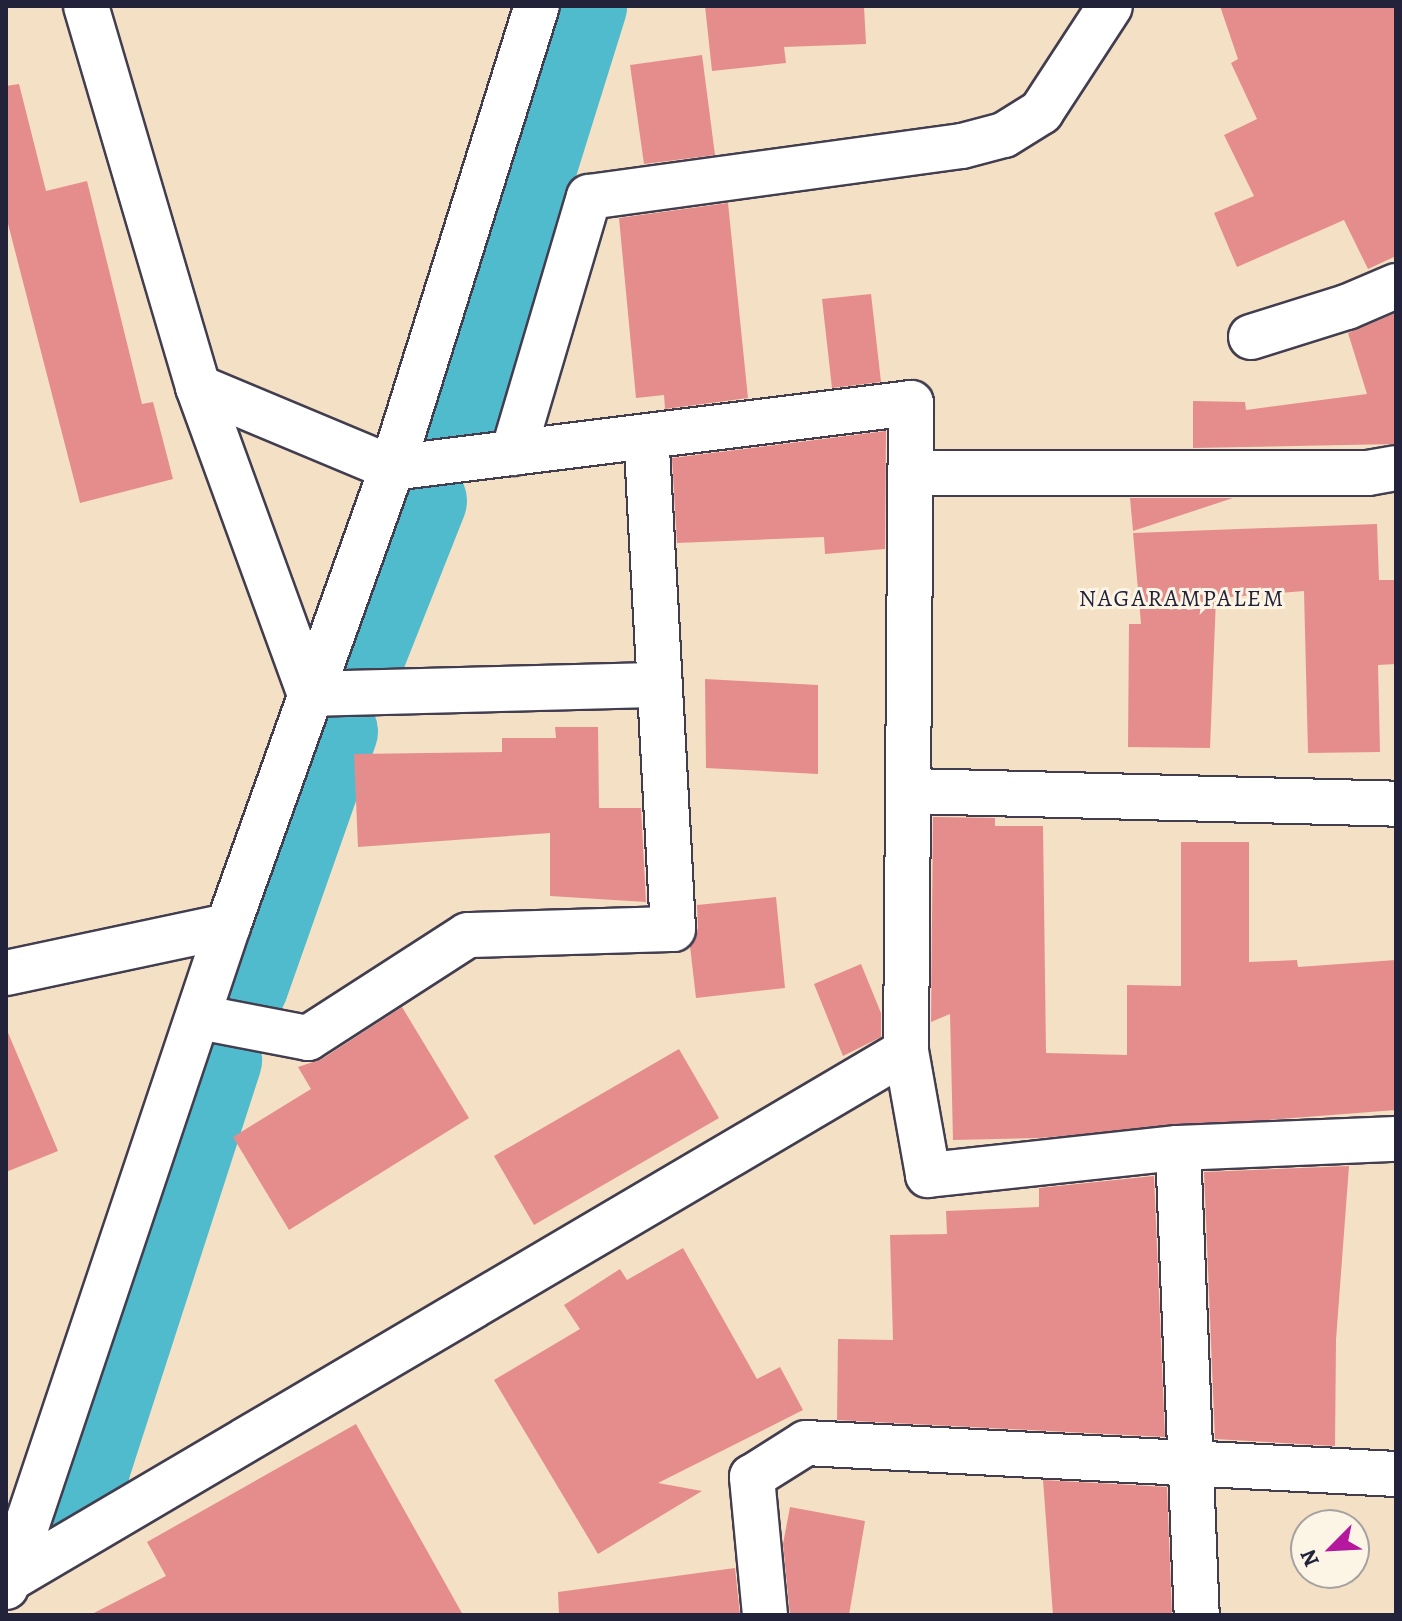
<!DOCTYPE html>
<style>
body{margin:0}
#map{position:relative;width:1402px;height:1621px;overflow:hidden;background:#f4e0c4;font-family:Alegreya,serif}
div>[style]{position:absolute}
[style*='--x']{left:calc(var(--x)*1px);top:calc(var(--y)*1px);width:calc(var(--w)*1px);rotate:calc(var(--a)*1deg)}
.river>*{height:84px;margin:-42px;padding:0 42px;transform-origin:42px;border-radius:42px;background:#50bbcd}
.building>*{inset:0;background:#e58d8c}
.roads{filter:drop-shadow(2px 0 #423e50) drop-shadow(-2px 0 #423e50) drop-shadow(0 2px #423e50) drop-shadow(0 -2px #423e50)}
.minor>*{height:44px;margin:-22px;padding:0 22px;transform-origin:22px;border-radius:22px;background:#fff}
span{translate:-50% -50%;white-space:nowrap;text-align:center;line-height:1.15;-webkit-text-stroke:6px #fcf5e5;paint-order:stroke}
.neighbourhood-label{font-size:24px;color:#22223b;letter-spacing:2px}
.frame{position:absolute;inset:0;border:8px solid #22223b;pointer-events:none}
.north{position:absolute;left:1290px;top:1509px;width:80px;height:80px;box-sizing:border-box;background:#fcf5e5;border:2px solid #a5a1a1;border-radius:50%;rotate:246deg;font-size:22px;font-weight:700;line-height:32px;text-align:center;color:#22223b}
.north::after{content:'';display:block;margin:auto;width:28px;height:36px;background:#b5179e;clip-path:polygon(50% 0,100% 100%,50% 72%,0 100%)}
</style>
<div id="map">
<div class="river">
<div style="--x:455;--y:424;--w:438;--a:-72.7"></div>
<div style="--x:358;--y:670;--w:182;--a:-68.4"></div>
<div style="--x:246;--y:987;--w:271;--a:-70.6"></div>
<div style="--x:65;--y:1494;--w:34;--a:-47"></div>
<div style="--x:88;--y:1469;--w:430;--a:-72.1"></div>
</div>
<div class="building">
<div style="clip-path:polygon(705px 6px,864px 6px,866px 44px,784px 47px,786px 63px,712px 71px)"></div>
<div style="clip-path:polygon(1220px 6px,1396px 6px,1396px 256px,1368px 269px,1344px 220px,1237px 267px,1214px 213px,1254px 196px,1224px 135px,1257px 119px,1231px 63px,1238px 59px)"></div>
<div style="clip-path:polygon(702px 55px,715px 155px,644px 164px,630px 65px)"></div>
<div style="clip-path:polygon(19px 84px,46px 191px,87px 181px,142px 404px,153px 402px,173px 479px,80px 503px,6px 216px,6px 86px)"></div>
<div style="clip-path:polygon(728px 203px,748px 398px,665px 409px,664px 395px,636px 398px,619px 218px)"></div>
<div style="clip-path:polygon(871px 294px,881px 382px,832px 388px,822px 299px)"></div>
<div style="clip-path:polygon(1396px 313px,1396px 444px,1193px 448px,1193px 401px,1245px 402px,1246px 410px,1367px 394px,1348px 333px)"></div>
<div style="clip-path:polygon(886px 431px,885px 549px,825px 554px,824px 537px,677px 543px,672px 458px)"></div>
<div style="clip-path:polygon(1130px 498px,1233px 498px,1133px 531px)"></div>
<div style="clip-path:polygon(1377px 524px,1379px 580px,1396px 580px,1396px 664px,1378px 665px,1380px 752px,1308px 753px,1304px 591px,1216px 598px,1210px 748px,1128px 747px,1129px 624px,1141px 624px,1133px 533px)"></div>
<div style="clip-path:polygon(705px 679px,818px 685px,818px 774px,706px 768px)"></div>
<div style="clip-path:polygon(555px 727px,598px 727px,599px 808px,641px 808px,646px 902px,550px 896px,550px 833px,358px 847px,354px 754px,502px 752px,502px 738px,556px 738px)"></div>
<div style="clip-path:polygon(933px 817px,995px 818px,995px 826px,1043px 826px,1046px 1053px,1127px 1055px,1127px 985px,1181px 986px,1181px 842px,1249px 842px,1249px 962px,1297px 960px,1298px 967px,1396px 960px,1396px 1110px,1038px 1138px,953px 1140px,950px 1014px,931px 1022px)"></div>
<div style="clip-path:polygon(776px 897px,785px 988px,696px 998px,690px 946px,698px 928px,697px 905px)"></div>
<div style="clip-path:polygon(861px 964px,881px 1013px,881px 1037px,843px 1056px,814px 984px)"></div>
<div style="clip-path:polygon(402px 1007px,469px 1118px,289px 1230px,233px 1137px,311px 1089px,298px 1067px,322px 1059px)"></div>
<div style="clip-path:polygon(6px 1028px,58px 1151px,6px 1172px)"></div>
<div style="clip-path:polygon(679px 1049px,719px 1118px,534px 1225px,494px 1156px)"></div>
<div style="clip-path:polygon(1349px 1166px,1336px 1340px,1335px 1446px,1215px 1439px,1204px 1172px)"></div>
<div style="clip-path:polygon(1154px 1176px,1165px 1437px,837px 1420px,838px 1339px,893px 1340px,890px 1235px,947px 1234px,946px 1211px,1039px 1207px,1039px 1188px)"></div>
<div style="clip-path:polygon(683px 1248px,757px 1379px,780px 1367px,803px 1410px,658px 1483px,702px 1491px,598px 1554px,494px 1380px,580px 1329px,564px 1305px,620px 1269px,627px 1280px)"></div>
<div style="clip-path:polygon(356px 1424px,463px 1615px,90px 1615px,166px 1576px,147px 1542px)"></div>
<div style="clip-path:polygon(1043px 1480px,1167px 1487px,1172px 1615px,1053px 1615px)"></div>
<div style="clip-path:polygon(790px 1507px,865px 1521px,849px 1615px,790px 1615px,783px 1544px)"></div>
<div style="clip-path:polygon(735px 1568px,740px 1615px,559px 1615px,558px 1592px)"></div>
</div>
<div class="roads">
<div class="minor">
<div style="--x:86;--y:6;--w:397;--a:73.6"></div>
<div style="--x:198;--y:387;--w:327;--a:70"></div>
<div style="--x:310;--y:694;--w:350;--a:-1.5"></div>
<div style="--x:1251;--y:337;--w:101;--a:-17.4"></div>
<div style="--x:1347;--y:307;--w:53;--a:-23.2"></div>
<div style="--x:198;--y:387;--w:210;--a:22.7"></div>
<div style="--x:392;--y:468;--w:523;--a:-7.14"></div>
<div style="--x:911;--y:403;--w:648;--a:90.44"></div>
<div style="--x:906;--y:1051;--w:126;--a:79.9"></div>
<div style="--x:928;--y:1175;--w:251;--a:-6.2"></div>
<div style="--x:1178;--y:1148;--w:218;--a:-2.4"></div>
<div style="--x:513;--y:453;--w:267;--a:-73.5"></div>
<div style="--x:589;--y:197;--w:376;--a:-7.8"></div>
<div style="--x:962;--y:146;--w:43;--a:-14.7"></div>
<div style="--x:1004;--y:135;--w:44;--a:-31.9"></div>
<div style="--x:1041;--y:112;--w:126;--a:-56.9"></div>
<div style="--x:911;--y:473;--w:457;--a:0"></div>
<div style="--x:1368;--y:473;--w:28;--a:-10"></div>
<div style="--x:911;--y:791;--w:485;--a:1.5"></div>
<div style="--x:6;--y:973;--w:227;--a:-12"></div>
<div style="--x:199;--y:1017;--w:111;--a:10.9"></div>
<div style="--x:308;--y:1038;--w:190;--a:-32.8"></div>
<div style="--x:468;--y:935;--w:205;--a:-1.7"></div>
<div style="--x:673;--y:929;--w:493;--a:-93.1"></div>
<div style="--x:1178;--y:1148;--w:467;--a:87.7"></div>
<div style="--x:8;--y:1580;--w:1042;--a:-30.5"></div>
<div style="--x:6;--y:1587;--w:697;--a:-71.44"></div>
<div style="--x:228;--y:926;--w:486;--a:-70.3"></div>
<div style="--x:392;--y:468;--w:484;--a:-72.6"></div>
<div style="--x:765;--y:1615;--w:139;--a:-95.4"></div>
<div style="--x:752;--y:1477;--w:64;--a:-32.2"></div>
<div style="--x:806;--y:1443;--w:591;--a:3.01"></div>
</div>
</div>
<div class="neighbourhood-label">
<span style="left:1182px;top:599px">NAGARAMPALEM</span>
</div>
<div class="frame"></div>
<div class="north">N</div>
</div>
